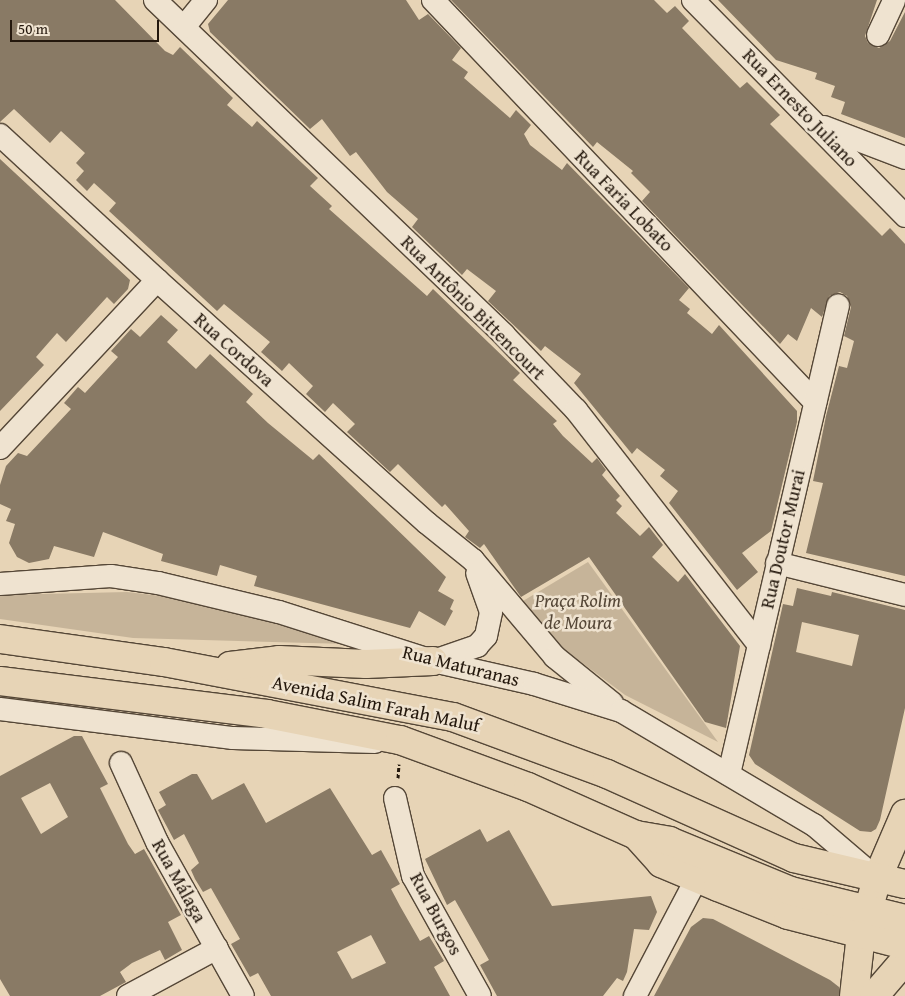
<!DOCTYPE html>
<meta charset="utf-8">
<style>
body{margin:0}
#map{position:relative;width:905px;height:996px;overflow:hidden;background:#e7d4b6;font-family:"Gentium Book Plus",serif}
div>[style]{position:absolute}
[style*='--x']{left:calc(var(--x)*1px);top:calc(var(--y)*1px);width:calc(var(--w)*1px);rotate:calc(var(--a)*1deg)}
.green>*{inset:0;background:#c6b499}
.building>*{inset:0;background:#897a65}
.path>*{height:3px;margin-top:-1.5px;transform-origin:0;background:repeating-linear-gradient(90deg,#24180d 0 4px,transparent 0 6.5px)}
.roads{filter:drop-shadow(1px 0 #554737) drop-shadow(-1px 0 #554737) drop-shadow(0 1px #554737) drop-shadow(0 -1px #554737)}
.minor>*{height:22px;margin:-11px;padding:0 11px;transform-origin:11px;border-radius:11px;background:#efe3d0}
.major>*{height:28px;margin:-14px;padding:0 14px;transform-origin:14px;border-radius:14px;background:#e7d4b6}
.highway>*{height:28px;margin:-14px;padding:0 14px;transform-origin:14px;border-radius:14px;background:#e7d4b6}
span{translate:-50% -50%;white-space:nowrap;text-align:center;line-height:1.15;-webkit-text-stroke:5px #efe3d0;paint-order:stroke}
.street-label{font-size:19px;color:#24180d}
.park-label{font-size:19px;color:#554737;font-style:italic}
.scale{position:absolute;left:10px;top:20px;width:149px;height:22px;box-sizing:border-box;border:2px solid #24180d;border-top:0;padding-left:6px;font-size:15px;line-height:18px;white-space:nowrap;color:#24180d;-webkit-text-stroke:4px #efe3d0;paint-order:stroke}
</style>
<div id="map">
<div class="green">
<div style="clip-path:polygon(588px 562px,718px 742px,625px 695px,545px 635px,518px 604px)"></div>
<div style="clip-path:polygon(127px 592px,170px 597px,271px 620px,348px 644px,133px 638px,0 619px,0 595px)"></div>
</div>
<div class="building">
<div style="clip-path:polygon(0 0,115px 0,165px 51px,173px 55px,180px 47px,233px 98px,227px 105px,252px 127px,257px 121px,318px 178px,310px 186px,332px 206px,329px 209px,427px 296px,433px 289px,520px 373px,513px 380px,557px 421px,553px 424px,563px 436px,592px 463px,597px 458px,606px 470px,602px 475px,620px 496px,616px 500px,622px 506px,616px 513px,640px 536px,649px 527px,663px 545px,652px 557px,678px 582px,685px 574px,740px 646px,726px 728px,705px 722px,589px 557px,521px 597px,484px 544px,480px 548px,465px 537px,469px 531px,445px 504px,442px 507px,398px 464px,390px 472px,347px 432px,355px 424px,333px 403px,325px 412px,306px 394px,313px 386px,289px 363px,282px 371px,261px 352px,270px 342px,224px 304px,217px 311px,109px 211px,116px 203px,94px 183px,87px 191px,76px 180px,84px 171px,76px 163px,85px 153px,72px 141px,61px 131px,50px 143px,14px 109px,0 122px)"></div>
<div style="clip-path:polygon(228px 0,406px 0,419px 20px,428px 14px,461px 48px,452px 60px,468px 72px,464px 78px,510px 118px,516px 110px,531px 125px,524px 134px,530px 145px,562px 170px,567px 163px,689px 288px,679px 300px,690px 309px,687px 313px,712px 334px,719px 325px,797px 411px,797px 422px,771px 531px,742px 553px,758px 572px,737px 590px,669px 503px,678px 491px,660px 476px,665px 470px,637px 448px,632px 454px,574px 383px,581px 374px,545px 346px,541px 351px,488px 301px,496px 291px,467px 269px,462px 275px,412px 227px,418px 219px,387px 192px,356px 152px,350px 156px,322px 119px,310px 129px,210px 32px,208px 24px)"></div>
<div style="clip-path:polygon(451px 0,654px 0,667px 13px,675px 6px,689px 21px,682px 28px,740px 88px,747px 82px,780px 115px,770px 124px,882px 236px,890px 228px,905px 244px,905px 576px,806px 553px,823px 483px,813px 481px,826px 416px,839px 366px,847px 368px,854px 341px,844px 336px,851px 307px,847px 296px,840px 292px,829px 296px,822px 317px,811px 308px,797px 341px,788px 334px,780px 344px,642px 201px,650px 192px,631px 173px,633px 171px,597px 142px,593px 147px)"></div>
<div style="clip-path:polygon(718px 0,877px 0,865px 36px,868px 43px,879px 48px,890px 41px,905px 12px,905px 138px,841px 114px,845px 102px,831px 97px,835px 86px,815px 79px,817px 73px,776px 60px)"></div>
<div style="clip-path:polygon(0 159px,130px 280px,128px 289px,114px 304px,107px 297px,66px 342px,57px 333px,36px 357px,44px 365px,0 411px)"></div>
<div style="clip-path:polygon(161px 315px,178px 330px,167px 342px,196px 369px,210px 354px,253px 394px,246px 402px,268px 423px,313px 460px,319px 454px,446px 577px,438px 591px,454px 600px,450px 609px,453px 611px,445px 626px,419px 611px,410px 628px,254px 586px,257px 576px,220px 565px,217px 576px,161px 561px,163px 554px,103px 532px,94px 557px,54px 546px,49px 559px,29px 563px,17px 557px,9px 543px,15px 524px,6px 521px,11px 509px,0 504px,0 485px,6px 466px,18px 453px,27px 456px,71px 409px,64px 403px,78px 387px,85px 393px,118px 357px,111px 351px,131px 329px,140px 337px)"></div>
<div style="clip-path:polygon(evenodd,797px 588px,831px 596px,832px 592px,905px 610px,905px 708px,880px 820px,876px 829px,871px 832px,860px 831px,755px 764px,749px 755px,783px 604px,793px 606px,797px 588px,802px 622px,859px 635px,852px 666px,796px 652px,802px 622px)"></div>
<div style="clip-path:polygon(evenodd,74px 736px,82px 736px,108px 784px,100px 788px,128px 844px,135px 854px,144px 849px,181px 915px,168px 922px,182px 950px,165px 960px,160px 950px,132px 963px,120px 972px,126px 982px,100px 996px,10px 996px,0 979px,0 776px,74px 736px,50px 783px,68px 817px,41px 834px,21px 798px,50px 783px)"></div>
<div style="clip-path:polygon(evenodd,192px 774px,197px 774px,212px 800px,244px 783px,266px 823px,330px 788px,372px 855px,381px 850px,400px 884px,391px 889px,400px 906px,420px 941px,429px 936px,444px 961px,434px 967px,450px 996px,271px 996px,258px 973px,250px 977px,231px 944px,240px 939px,211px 888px,203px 892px,195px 879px,191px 870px,199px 863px,184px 834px,174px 840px,158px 810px,166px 805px,159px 792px,192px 774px,371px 935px,386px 963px,352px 979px,337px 952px,371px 935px)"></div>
<div style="clip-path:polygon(480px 829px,487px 842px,509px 830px,552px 906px,651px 896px,657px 912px,649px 930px,634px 929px,627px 972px,623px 981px,617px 978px,603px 996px,497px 996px,480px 965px,489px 960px,455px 900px,447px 905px,425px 859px)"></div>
<div style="clip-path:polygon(703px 918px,713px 919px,830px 980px,839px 987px,839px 996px,654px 996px,691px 927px)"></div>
</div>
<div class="path">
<div style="--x:398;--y:778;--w:14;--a:-86"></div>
</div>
<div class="roads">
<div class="minor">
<div style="--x:155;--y:0;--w:484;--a:43.8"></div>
<div style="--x:504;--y:335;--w:104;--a:46.2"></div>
<div style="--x:576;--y:410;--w:298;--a:52.1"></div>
<div style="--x:433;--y:0;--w:555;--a:46.46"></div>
<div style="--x:693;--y:0;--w:303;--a:45.5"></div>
<div style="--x:184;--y:27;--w:35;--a:-51"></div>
<div style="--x:878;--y:35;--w:38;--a:-65"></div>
<div style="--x:824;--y:127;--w:87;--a:20.9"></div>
<div style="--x:0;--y:135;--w:214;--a:42.7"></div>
<div style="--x:157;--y:280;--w:363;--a:42"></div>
<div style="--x:427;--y:523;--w:59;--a:38.8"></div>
<div style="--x:473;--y:560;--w:127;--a:49.8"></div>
<div style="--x:555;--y:657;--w:73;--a:38.9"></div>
<div style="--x:0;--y:448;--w:230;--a:-46.9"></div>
<div style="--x:777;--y:563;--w:132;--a:14"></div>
<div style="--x:0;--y:584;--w:111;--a:-4.1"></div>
<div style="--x:111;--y:576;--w:48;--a:8.5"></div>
<div style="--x:158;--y:583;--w:124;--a:13.5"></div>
<div style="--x:279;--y:612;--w:162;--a:17.7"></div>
<div style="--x:433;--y:661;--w:104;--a:12.8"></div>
<div style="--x:534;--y:684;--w:91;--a:17.2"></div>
<div style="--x:621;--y:711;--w:224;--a:30.6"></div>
<div style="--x:814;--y:825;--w:82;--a:40.5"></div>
<div style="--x:434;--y:661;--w:46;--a:-19.2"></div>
<div style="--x:477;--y:646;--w:13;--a:-48"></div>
<div style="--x:486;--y:636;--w:25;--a:-78"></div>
<div style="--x:491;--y:612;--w:41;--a:-109.7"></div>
<div style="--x:0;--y:709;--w:235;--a:7.1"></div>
<div style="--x:233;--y:738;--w:142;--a:1.6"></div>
<div style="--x:121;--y:763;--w:87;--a:65.5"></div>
<div style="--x:157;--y:842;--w:176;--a:60.8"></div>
<div style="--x:729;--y:774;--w:481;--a:-76.9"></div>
<div style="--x:395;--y:798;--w:80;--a:77"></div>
<div style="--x:413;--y:876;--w:137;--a:60.8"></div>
<div style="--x:128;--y:996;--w:101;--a:-28.3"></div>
<div style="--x:635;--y:996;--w:133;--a:-62.3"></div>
</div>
<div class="major">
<div style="--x:854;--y:996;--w:61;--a:-83.5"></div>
<div style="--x:861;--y:935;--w:58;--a:-74.1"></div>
<div style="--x:877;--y:879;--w:71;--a:-66.7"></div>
<div style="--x:874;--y:996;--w:48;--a:-49.3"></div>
</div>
<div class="highway">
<div style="--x:0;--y:639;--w:166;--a:8"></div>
<div style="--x:164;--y:662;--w:294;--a:10.8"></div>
<div style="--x:453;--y:717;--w:164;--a:20.3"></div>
<div style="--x:607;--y:774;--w:205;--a:24.2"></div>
<div style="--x:794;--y:858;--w:114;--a:13.2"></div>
<div style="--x:230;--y:666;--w:49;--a:-7"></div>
<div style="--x:279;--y:660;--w:87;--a:2.6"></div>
<div style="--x:366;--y:664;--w:67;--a:-2.6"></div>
<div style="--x:0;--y:681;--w:269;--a:7"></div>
<div style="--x:267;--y:714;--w:136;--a:11.1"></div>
<div style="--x:400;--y:740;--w:136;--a:20.2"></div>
<div style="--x:528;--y:787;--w:118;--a:24"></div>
<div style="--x:636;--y:835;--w:38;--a:48"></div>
<div style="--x:661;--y:863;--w:62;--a:22.8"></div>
<div style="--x:718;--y:887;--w:75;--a:21.8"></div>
<div style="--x:788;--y:915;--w:121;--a:14.4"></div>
<div style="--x:636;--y:835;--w:34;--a:10"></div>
<div style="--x:669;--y:841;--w:132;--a:22.3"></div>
<div style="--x:791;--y:891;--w:117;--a:13.8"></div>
</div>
</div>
<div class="street-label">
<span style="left:800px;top:108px;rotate:46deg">Rua Ernesto Juliano</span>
<span style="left:624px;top:201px;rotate:46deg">Rua Faria Lobato</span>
<span style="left:473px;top:308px;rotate:45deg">Rua Antônio Bittencourt</span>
<span style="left:234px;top:350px;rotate:42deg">Rua Cordova</span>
<span style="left:783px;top:539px;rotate:-77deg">Rua Doutor Murai</span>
<span style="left:461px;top:666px;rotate:14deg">Rua Maturanas</span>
<span style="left:376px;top:704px;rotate:12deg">Avenida Salim Farah Maluf</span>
<span style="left:179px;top:881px;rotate:61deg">Rua Málaga</span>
<span style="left:436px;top:914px;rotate:62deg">Rua Burgos</span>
</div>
<div class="park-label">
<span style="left:578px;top:612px">Praça Rolim<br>de Moura</span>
</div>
<div class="scale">50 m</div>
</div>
